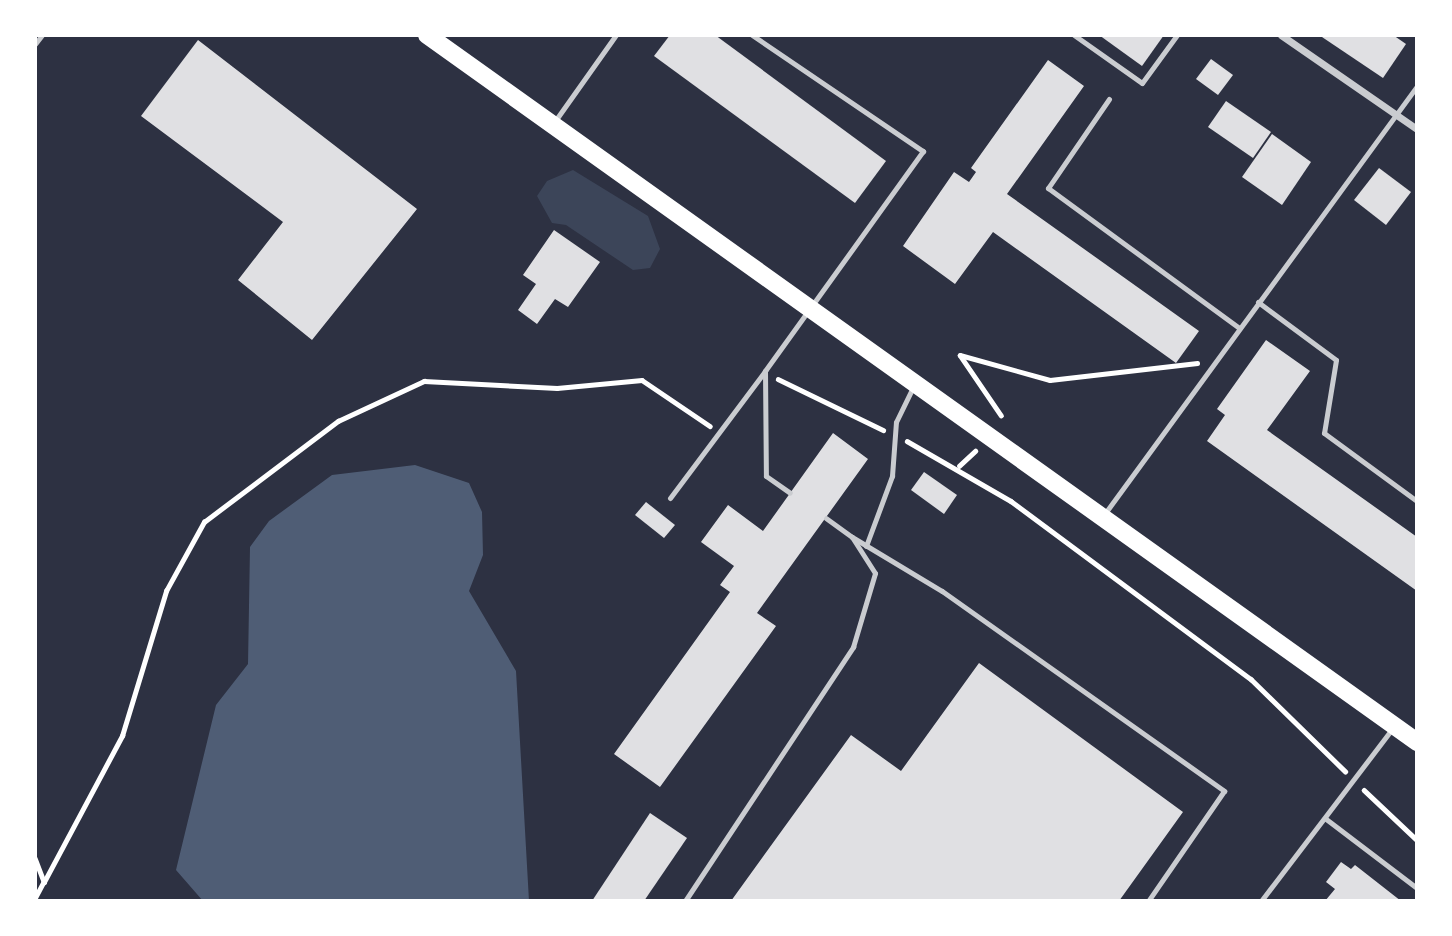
<!DOCTYPE html>
<style>
body{margin:0}
#map{position:relative;width:1452px;height:936px;overflow:hidden;background:#2d3142;font-family:"Crimson Pro",serif}
div>[style]{position:absolute}
[style*='--x']{left:calc(var(--x)*1px);top:calc(var(--y)*1px);width:calc(var(--w)*1px);rotate:calc(var(--a)*1deg)}
.green>*{inset:0;background:#3c4559}
.water>*{inset:0;background:#4f5d75}
.building>*{inset:0;background:#e0e0e3}
.path>*{height:4.5px;margin:-2.25px;padding:0 2.25px;transform-origin:2.25px;border-radius:2.25px;background:#fff}
.service>*{height:5px;margin:-2.5px;padding:0 2.5px;transform-origin:2.5px;border-radius:2.5px;background:#caccd0}
.minor>*{height:7px;margin:-3.5px;padding:0 3.5px;transform-origin:3.5px;border-radius:3.5px;background:#caccd0}
.primary>*{height:18px;margin:-9px;padding:0 9px;transform-origin:9px;border-radius:9px;background:#fff}
span{translate:-50% -50%;white-space:nowrap;text-align:center;line-height:1.15;-webkit-text-stroke:7px #fff;paint-order:stroke}
.frame{position:absolute;inset:0;border:37px solid #fff;pointer-events:none}
</style>
<div id="map">
<div class="green">
<div style="clip-path:polygon(573px 170px,648px 216px,660px 249px,650px 268px,633px 270px,566px 225px,552px 223px,537px 196px,547px 181px)"></div>
</div>
<div class="water">
<div style="clip-path:polygon(415px 465px,469px 483px,482px 512px,483px 555px,469px 591px,516px 671px,529px 901px,203px 901px,176px 870px,216px 705px,248px 664px,250px 547px,269px 521px,332px 475px)"></div>
</div>
<div class="building">
<div style="clip-path:polygon(670px 35px,715px 35px,886px 161px,855px 203px,654px 56px)"></div>
<div style="clip-path:polygon(1099px 35px,1164px 35px,1142px 66px)"></div>
<div style="clip-path:polygon(1319px 35px,1393px 35px,1406px 44px,1383px 78px)"></div>
<div style="clip-path:polygon(198px 40px,417px 209px,312px 340px,238px 280px,283px 222px,141px 116px)"></div>
<div style="clip-path:polygon(1211px 59px,1233px 75px,1218px 95px,1196px 79px)"></div>
<div style="clip-path:polygon(1048px 60px,1084px 86px,1007px 194px,1199px 331px,1176px 363px,993px 232px,955px 284px,903px 246px,954px 172px,969px 182px,976px 172px,971px 168px)"></div>
<div style="clip-path:polygon(1226px 101px,1271px 132px,1253px 158px,1208px 127px)"></div>
<div style="clip-path:polygon(1272px 134px,1311px 162px,1282px 205px,1242px 177px)"></div>
<div style="clip-path:polygon(1379px 168px,1411px 192px,1386px 225px,1354px 200px)"></div>
<div style="clip-path:polygon(554px 230px,600px 262px,568px 307px,555px 299px,537px 324px,518px 310px,536px 284px,523px 275px)"></div>
<div style="clip-path:polygon(1266px 340px,1310px 371px,1267px 430px,1417px 537px,1417px 591px,1207px 441px,1225px 415px,1217px 409px)"></div>
<div style="clip-path:polygon(833px 433px,868px 459px,757px 613px,776px 626px,660px 787px,614px 754px,730px 592px,720px 585px,734px 566px,701px 542px,728px 505px,763px 531px)"></div>
<div style="clip-path:polygon(924px 472px,957px 495px,944px 514px,911px 490px)"></div>
<div style="clip-path:polygon(646px 502px,675px 525px,664px 538px,635px 515px)"></div>
<div style="clip-path:polygon(979px 663px,1183px 812px,1119px 901px,731px 901px,851px 735px,901px 771px)"></div>
<div style="clip-path:polygon(650px 813px,687px 838px,644px 901px,592px 901px)"></div>
<div style="clip-path:polygon(1341px 862px,1351px 869px,1355px 865px,1401px 901px,1325px 901px,1335px 889px,1326px 882px)"></div>
</div>
<div class="path">
<div style="--x:960;--y:355;--w:93;--a:15.5"></div>
<div style="--x:1050;--y:380;--w:148;--a:-6.6"></div>
<div style="--x:960;--y:355;--w:73;--a:55.7"></div>
<div style="--x:778;--y:379;--w:117;--a:25.9"></div>
<div style="--x:907;--y:441;--w:120;--a:30"></div>
<div style="--x:1011;--y:501;--w:299;--a:36.6"></div>
<div style="--x:1251;--y:679;--w:132;--a:44.4"></div>
<div style="--x:959;--y:466;--w:22;--a:-43"></div>
<div style="--x:1364;--y:790;--w:73;--a:43.3"></div>
<div style="--x:35;--y:858;--w:26;--a:69"></div>
<div style="--x:44;--y:882;--w:19;--a:118"></div>
<div style="--x:44;--y:882;--w:166;--a:-61.9"></div>
<div style="--x:122;--y:736;--w:152;--a:-73.1"></div>
<div style="--x:166;--y:591;--w:79;--a:-61.2"></div>
<div style="--x:204;--y:522;--w:168;--a:-37"></div>
<div style="--x:338;--y:421;--w:95;--a:-24.9"></div>
<div style="--x:424;--y:381;--w:133;--a:3"></div>
<div style="--x:557;--y:388;--w:85;--a:-5.4"></div>
<div style="--x:642;--y:380;--w:82;--a:34.1"></div>
</div>
<div class="service">
<div style="--x:752;--y:35;--w:207;--a:34.2"></div>
<div style="--x:923;--y:151;--w:271;--a:125.7"></div>
<div style="--x:765;--y:371;--w:105;--a:89.5"></div>
<div style="--x:766;--y:476;--w:29;--a:35"></div>
<div style="--x:1074;--y:35;--w:83;--a:35.2"></div>
<div style="--x:1142;--y:83;--w:59;--a:-53.9"></div>
<div style="--x:35;--y:44;--w:11;--a:-52"></div>
<div style="--x:1109;--y:99;--w:108;--a:124.4"></div>
<div style="--x:1048;--y:188;--w:237;--a:36.2"></div>
<div style="--x:555;--y:121;--w:105;--a:-54.7"></div>
<div style="--x:1258;--y:302;--w:97;--a:36.6"></div>
<div style="--x:1336;--y:360;--w:74;--a:99.3"></div>
<div style="--x:1324;--y:433;--w:115;--a:36.2"></div>
<div style="--x:670;--y:498;--w:159;--a:-53.2"></div>
<div style="--x:1103;--y:516;--w:532;--a:-53.86"></div>
<div style="--x:852;--y:537;--w:105;--a:31"></div>
<div style="--x:942;--y:591;--w:346;--a:35.3"></div>
<div style="--x:1224;--y:791;--w:134;--a:124.6"></div>
<div style="--x:866;--y:546;--w:75;--a:-69.6"></div>
<div style="--x:892;--y:476;--w:54;--a:-85.8"></div>
<div style="--x:896;--y:422;--w:39;--a:-64"></div>
<div style="--x:1326;--y:819;--w:114;--a:37.2"></div>
<div style="--x:685;--y:901;--w:305;--a:-56.5"></div>
<div style="--x:853;--y:647;--w:77;--a:-73.4"></div>
<div style="--x:875;--y:573;--w:43;--a:-122.6"></div>
<div style="--x:852;--y:537;--w:32;--a:-144"></div>
<div style="--x:1261;--y:901;--w:218;--a:-52.7"></div>
</div>
<div class="minor">
<div style="--x:1281;--y:35;--w:165;--a:34.7"></div>
</div>
<div class="primary">
<div style="--x:427;--y:35;--w:1217;--a:35.53"></div>
</div>
<div class="frame"></div>
</div>
